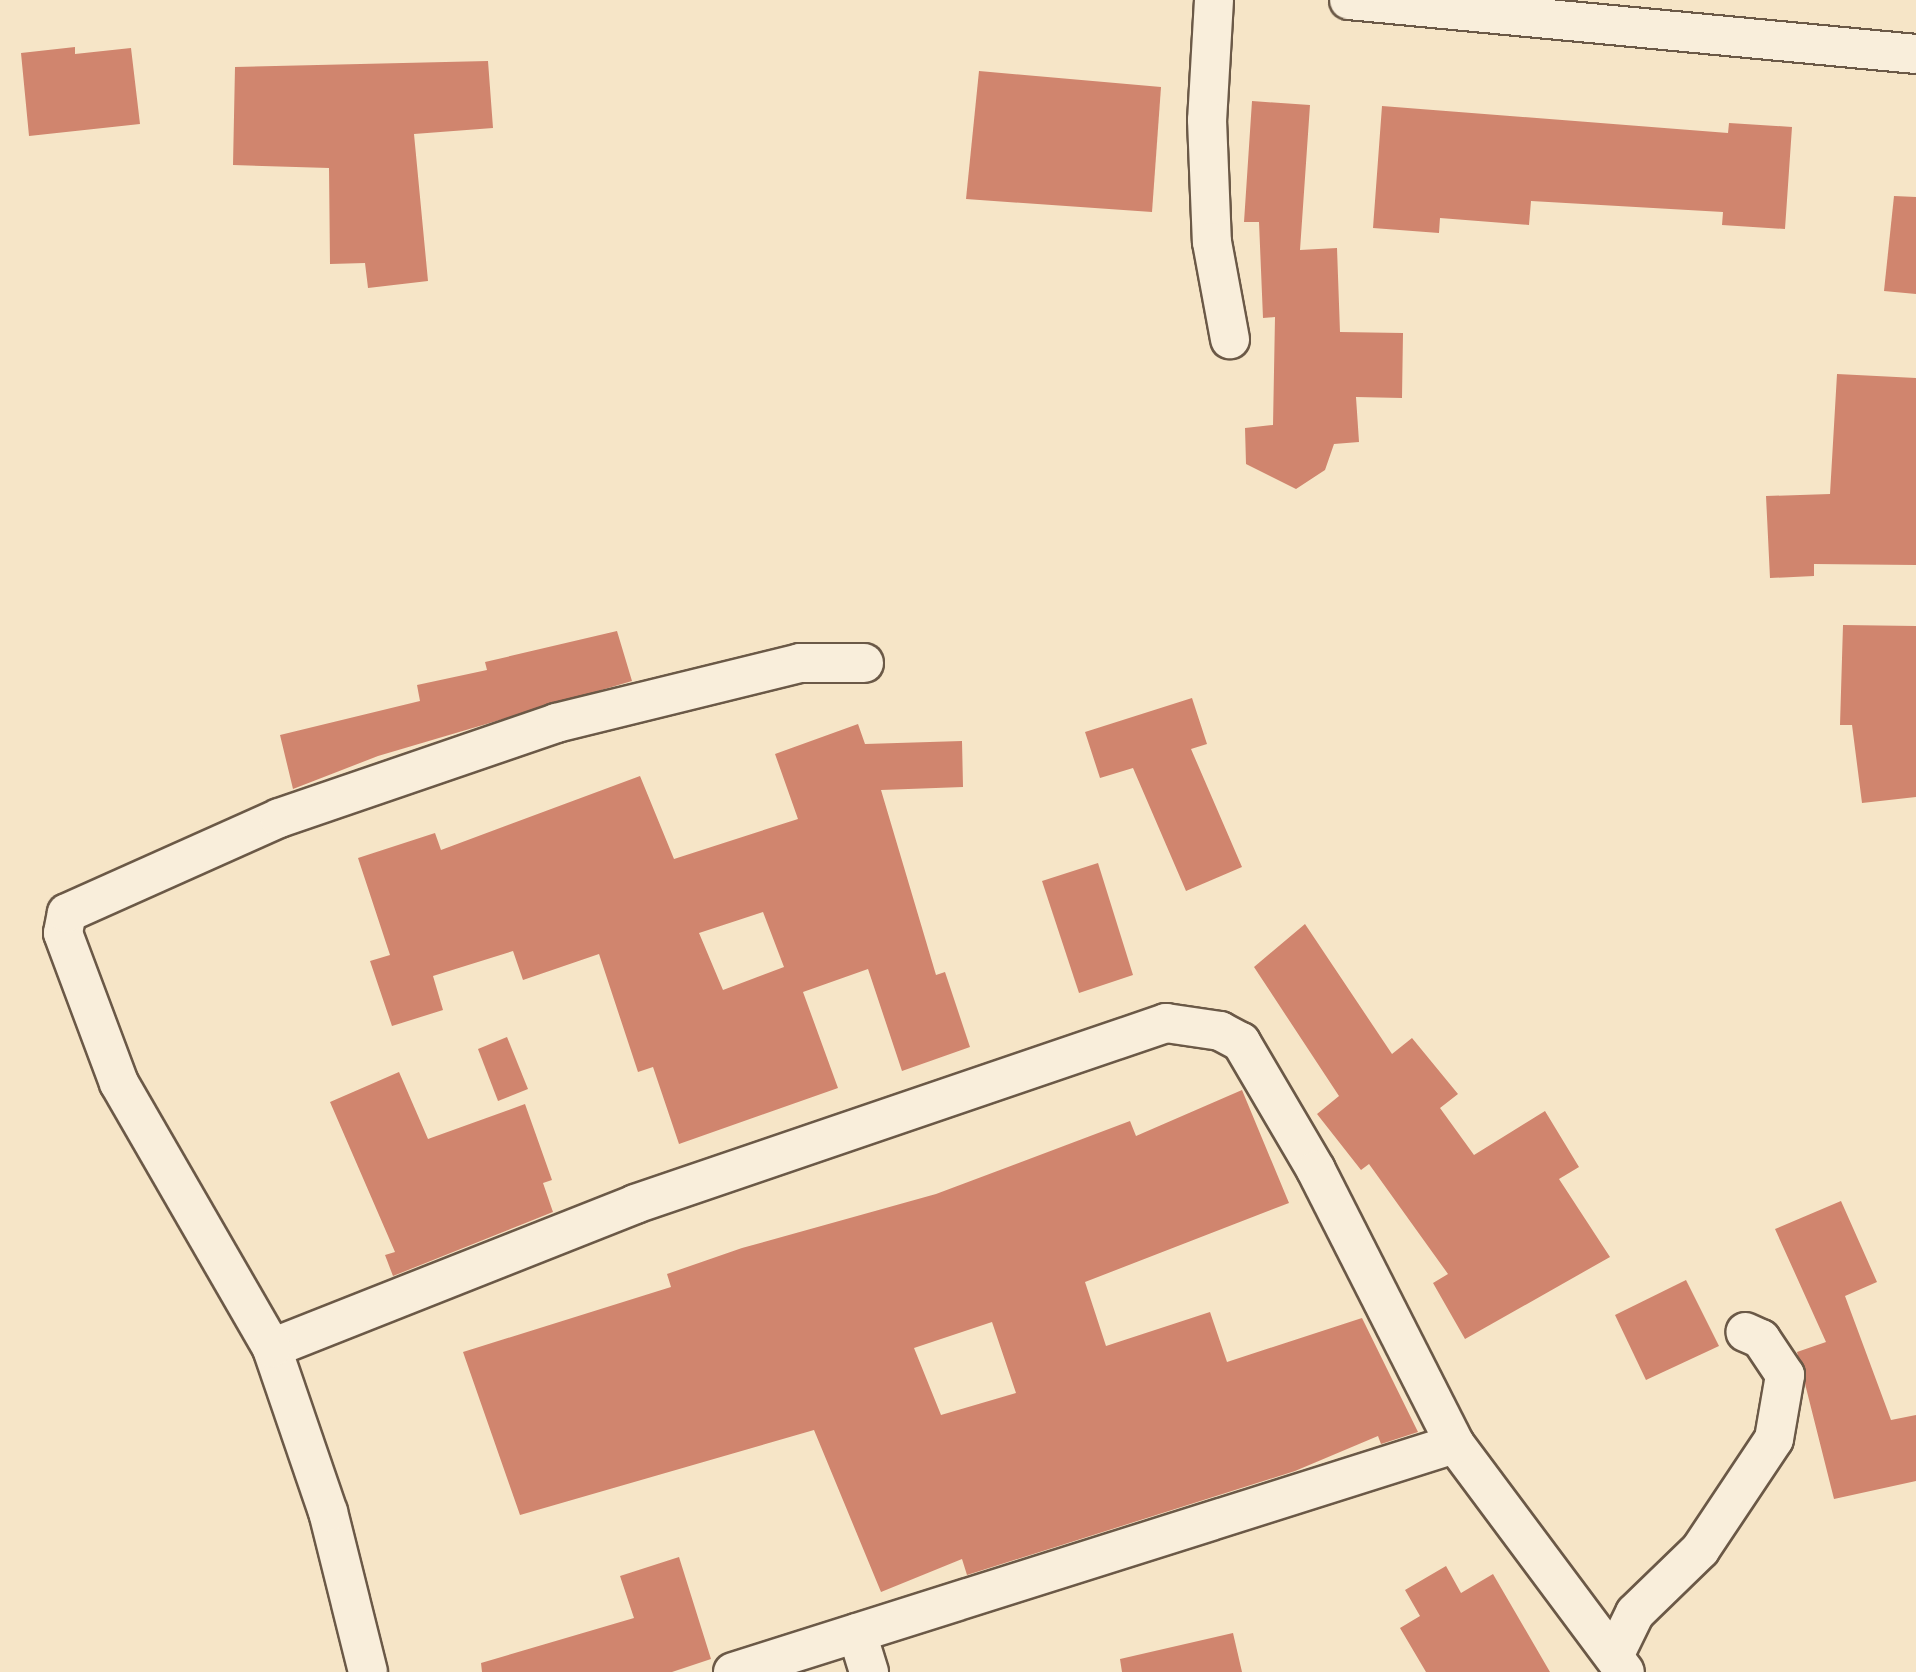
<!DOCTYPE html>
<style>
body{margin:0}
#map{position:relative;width:1916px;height:1672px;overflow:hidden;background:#f6e5c7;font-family:"Libre Bodoni",serif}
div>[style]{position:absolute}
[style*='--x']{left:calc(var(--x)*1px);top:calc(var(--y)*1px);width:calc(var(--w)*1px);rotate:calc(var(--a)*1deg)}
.building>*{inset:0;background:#d0856e}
.roads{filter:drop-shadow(2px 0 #6b5947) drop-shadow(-2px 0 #6b5947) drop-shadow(0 2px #6b5947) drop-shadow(0 -2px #6b5947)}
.minor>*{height:38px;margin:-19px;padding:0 19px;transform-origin:19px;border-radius:19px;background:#f9eedb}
span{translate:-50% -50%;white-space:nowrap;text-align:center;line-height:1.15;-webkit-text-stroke:9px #f9eedb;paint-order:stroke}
</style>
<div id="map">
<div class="building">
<div style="clip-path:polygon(75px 47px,75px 54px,131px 48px,140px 124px,29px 136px,21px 53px)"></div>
<div style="clip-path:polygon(488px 61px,493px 128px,414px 134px,428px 281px,368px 288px,365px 263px,330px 264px,329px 168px,233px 165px,235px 67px)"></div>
<div style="clip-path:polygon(979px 71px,1161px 87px,1152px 212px,966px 199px)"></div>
<div style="clip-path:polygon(1252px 101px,1310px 105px,1300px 250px,1337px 248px,1340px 332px,1403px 333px,1402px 398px,1356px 397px,1359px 442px,1334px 444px,1325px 470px,1296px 489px,1246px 464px,1245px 428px,1273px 425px,1275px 317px,1263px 318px,1259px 222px,1244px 222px)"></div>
<div style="clip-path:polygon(1382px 106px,1728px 133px,1729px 123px,1792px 127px,1785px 229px,1722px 225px,1723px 212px,1531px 201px,1529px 225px,1440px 218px,1439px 233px,1373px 228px)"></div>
<div style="clip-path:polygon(1894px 196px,1916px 197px,1916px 294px,1884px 291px)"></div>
<div style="clip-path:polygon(1837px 374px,1916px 378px,1916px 565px,1814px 564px,1814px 576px,1770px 578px,1766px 496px,1830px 494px)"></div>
<div style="clip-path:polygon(1843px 625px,1916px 626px,1916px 797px,1862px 803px,1852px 725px,1840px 725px)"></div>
<div style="clip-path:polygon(617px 631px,632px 681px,378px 756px,293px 789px,280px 735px,420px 701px,417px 685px,487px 670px,485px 662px)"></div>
<div style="clip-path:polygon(1192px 698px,1207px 744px,1191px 749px,1242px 867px,1186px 891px,1133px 768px,1100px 778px,1085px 732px)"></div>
<div style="clip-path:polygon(evenodd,858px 724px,865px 744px,962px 741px,963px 787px,881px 790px,936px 975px,945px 972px,970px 1047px,902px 1071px,868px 969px,803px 992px,838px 1088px,679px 1144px,653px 1067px,638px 1072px,599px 954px,523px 980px,513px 951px,433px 976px,443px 1010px,392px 1026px,370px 961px,390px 955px,358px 858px,435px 833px,441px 850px,640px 776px,674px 859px,798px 819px,775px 754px,858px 724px,763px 912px,784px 967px,723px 990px,699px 933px,763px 912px)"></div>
<div style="clip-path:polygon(1098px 863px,1133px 975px,1079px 993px,1042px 881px)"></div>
<div style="clip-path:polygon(1305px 924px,1392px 1054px,1412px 1038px,1458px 1094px,1440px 1108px,1474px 1155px,1545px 1111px,1579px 1167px,1559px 1179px,1610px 1257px,1465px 1339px,1433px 1283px,1448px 1274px,1369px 1164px,1361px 1170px,1317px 1114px,1339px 1096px,1254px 967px)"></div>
<div style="clip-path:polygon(507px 1037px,528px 1089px,498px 1101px,478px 1049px)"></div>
<div style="clip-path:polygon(399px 1072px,428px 1139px,525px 1104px,552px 1180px,543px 1183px,553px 1212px,393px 1276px,385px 1255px,395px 1252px,330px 1102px)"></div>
<div style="clip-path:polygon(evenodd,1242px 1090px,1289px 1203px,1085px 1282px,1106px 1346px,1210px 1312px,1227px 1362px,1362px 1318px,1418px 1432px,1381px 1444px,1378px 1436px,1295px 1471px,967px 1575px,962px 1559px,881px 1592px,814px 1430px,520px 1515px,463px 1352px,671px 1287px,667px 1274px,742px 1248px,936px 1194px,1130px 1121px,1136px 1136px,1242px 1090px,992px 1322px,1016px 1393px,941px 1415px,914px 1348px,992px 1322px)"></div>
<div style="clip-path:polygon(1841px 1201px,1877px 1282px,1845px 1296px,1891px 1420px,1916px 1415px,1916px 1481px,1834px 1499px,1797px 1352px,1826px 1342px,1775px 1229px)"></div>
<div style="clip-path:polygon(1686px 1280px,1719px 1346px,1646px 1380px,1615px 1315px)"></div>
<div style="clip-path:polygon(679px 1557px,711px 1659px,672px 1672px,482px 1672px,481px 1663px,634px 1618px,620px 1576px)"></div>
<div style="clip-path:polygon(1446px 1566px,1461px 1593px,1493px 1574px,1550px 1672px,1426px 1672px,1400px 1628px,1420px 1616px,1405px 1590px)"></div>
<div style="clip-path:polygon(1233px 1633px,1242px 1672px,1122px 1672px,1120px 1659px)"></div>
</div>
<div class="roads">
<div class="minor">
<div style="--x:1214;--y:0;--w:120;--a:93.3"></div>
<div style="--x:1207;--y:120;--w:122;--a:87.7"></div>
<div style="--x:1212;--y:242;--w:99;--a:79.5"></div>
<div style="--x:1349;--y:0;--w:570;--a:5.44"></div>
<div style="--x:272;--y:1348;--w:391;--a:-21.6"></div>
<div style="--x:635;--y:1204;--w:561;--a:-18.82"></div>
<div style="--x:1166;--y:1023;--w:55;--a:8.4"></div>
<div style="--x:1220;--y:1031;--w:24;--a:28"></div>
<div style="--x:1241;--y:1042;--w:148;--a:59.6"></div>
<div style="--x:1316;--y:1170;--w:307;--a:63.1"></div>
<div style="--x:1455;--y:1444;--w:284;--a:53.3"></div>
<div style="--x:857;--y:1633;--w:41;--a:72.9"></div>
<div style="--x:1614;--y:1656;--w:48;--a:-64"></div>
<div style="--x:1635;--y:1613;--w:91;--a:-44.1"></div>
<div style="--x:1700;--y:1550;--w:133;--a:-56.3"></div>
<div style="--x:1774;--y:1439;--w:65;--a:-80.2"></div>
<div style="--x:1785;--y:1375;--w:43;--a:-123.7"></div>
<div style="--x:1761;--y:1339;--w:17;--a:-156"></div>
<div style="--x:368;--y:1672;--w:165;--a:-104"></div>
<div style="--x:328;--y:1512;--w:173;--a:-108.9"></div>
<div style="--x:272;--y:1348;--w:306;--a:-120"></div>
<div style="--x:119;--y:1083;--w:160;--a:-110.5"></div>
<div style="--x:63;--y:933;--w:20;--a:-79"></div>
<div style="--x:67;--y:913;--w:232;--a:-24.1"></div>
<div style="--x:279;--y:818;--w:293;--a:-18.9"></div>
<div style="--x:556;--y:723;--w:251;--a:-13.8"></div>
<div style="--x:800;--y:663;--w:64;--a:0"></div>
<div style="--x:733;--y:1672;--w:757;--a:-17.53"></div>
</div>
</div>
</div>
